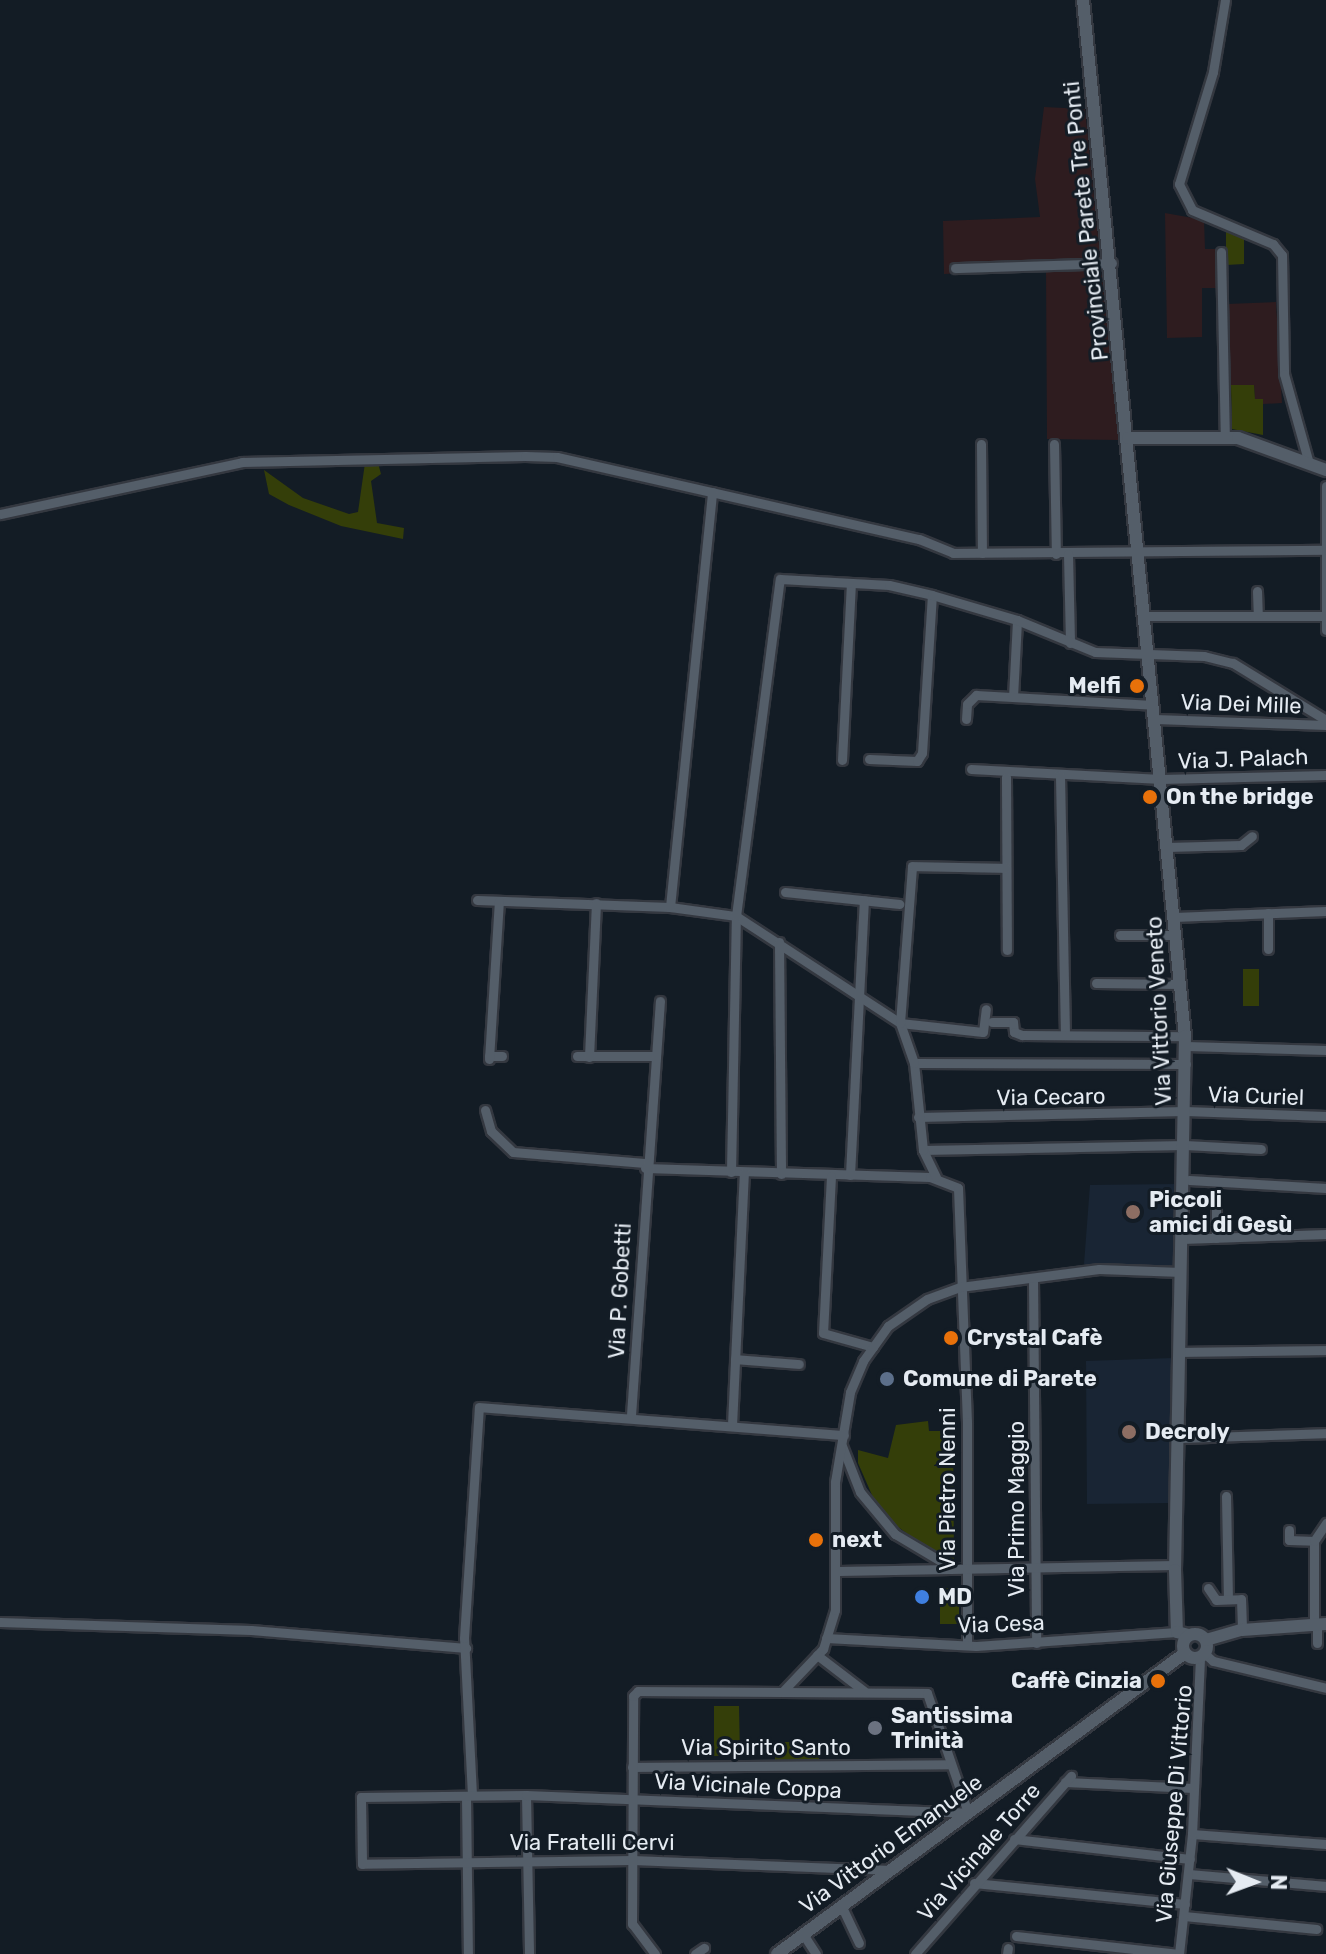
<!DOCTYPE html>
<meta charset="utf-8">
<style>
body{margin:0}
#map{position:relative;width:1326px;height:1954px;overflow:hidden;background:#131c25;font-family:Rubik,sans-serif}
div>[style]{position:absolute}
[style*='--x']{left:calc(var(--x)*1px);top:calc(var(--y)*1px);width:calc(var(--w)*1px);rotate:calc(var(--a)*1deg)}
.built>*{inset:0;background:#192534}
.industrial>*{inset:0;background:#2e1c1f}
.green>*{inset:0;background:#343e09}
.roads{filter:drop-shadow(2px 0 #343840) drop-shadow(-2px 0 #343840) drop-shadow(0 2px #343840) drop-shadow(0 -2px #343840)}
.street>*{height:9px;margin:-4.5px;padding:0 4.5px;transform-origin:4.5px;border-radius:4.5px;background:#545e69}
.secondary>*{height:12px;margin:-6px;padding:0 6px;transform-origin:6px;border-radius:6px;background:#545e69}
.secondary>.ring{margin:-6px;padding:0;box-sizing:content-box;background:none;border:12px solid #545e69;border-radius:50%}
.dots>*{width:22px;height:22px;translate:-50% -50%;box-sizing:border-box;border:4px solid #131c25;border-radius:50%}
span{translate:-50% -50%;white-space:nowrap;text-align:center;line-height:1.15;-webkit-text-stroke:6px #131c25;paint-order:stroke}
.street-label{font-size:22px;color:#e5ebf2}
.poi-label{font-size:22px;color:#e5ebf2;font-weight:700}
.right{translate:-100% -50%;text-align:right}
.left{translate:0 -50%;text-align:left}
.north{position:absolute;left:1214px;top:1842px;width:80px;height:80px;-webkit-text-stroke:6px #131c25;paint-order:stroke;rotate:91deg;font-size:22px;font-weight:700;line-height:32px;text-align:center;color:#e5ebf2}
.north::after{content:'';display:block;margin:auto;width:28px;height:36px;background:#e5ebf2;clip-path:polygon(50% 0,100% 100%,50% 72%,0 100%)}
</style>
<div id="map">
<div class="built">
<div style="clip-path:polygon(1178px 1184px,1175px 1266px,1084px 1264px,1090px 1185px)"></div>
<div style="clip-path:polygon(1173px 1358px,1169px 1503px,1087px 1504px,1086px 1361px)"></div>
</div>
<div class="industrial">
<div style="clip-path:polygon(1044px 107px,1085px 109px,1119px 440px,1047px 439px,1046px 270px,944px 274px,943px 221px,1040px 217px,1035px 179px)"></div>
<div style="clip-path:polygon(1165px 213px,1204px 220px,1205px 249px,1216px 249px,1216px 288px,1202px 288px,1202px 337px,1167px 338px)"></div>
<div style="clip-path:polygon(1276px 302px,1282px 403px,1263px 404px,1255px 399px,1254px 385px,1231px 385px,1227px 304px)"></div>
</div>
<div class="green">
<div style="clip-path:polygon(1226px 228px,1244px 236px,1244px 264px,1226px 265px)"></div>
<div style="clip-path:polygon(1231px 385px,1254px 385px,1255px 399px,1263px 399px,1263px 435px,1232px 429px)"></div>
<div style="clip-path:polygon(365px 463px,378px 463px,381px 474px,371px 481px,377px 523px,404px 528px,403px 539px,341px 526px,289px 505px,269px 494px,264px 470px,303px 498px,349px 514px,358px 512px)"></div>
<div style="clip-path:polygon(1243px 969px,1259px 969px,1259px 1006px,1243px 1006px)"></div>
<div style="clip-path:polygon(928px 1421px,929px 1431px,953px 1431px,954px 1560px,927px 1549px,893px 1523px,875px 1502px,858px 1463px,858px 1450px,888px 1458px,896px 1425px)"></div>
<div style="clip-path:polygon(940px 1588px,959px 1588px,959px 1624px,940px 1624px)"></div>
<div style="clip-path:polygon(714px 1706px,739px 1706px,740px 1755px,714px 1756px)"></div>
<div style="clip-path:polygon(775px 1742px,819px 1742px,819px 1759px,775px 1760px)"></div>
</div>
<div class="roads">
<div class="street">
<div style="--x:1225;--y:0;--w:73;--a:99.5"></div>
<div style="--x:1213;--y:72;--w:117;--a:106.9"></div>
<div style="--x:1179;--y:184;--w:29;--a:63"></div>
<div style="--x:1192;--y:210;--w:88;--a:22.8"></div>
<div style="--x:1273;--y:244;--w:14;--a:51"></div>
<div style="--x:1282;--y:255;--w:119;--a:89"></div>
<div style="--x:1284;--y:374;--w:89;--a:74.4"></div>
<div style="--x:1221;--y:252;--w:185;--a:88.8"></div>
<div style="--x:955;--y:268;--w:157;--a:-1.8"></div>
<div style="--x:981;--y:444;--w:109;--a:89.5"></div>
<div style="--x:1054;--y:444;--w:110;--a:89"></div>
<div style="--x:1326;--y:486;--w:144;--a:90"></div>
<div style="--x:0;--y:514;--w:248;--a:-12.1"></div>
<div style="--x:242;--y:462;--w:283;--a:-1.2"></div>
<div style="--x:525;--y:456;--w:32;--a:2"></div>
<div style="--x:557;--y:457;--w:371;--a:12.8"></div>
<div style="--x:919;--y:539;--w:37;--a:22"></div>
<div style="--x:953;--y:553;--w:371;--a:-0.5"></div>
<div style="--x:1068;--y:554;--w:89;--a:88.7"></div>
<div style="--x:1257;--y:591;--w:25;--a:88"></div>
<div style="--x:1144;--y:616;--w:181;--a:0"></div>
<div style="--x:1013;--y:697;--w:77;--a:-87"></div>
<div style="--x:966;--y:719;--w:15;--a:-86"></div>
<div style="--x:967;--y:704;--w:13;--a:-45"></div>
<div style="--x:976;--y:695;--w:177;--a:3.2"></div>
<div style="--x:1155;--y:719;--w:171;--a:2"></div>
<div style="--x:869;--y:759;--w:48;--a:2.4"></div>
<div style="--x:917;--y:761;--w:9;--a:-58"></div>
<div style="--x:922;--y:753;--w:158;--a:-86.4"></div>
<div style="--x:842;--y:760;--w:176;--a:-87.1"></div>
<div style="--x:971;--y:769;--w:190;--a:3"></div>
<div style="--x:1161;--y:779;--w:165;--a:-1.4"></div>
<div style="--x:1060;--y:775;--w:260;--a:88.9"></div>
<div style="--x:1006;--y:777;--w:173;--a:89.7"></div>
<div style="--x:1167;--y:847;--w:74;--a:-1.5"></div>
<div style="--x:1241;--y:845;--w:14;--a:-39"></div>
<div style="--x:785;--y:892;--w:115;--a:6"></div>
<div style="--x:477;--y:900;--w:193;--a:2.1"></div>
<div style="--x:670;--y:907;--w:67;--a:7.8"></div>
<div style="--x:736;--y:916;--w:196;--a:33.1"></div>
<div style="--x:900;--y:1023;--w:83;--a:6.2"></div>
<div style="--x:983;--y:1032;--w:23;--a:-83"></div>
<div style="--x:670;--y:907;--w:417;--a:-84.2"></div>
<div style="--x:1268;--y:913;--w:36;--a:90"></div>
<div style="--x:1174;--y:917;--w:152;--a:-2.3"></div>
<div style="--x:1120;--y:935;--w:55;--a:0"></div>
<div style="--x:779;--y:942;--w:232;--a:89.5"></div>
<div style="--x:1096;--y:983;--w:83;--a:0.7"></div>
<div style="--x:992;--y:1022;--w:21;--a:0"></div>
<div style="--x:1013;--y:1022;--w:10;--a:84"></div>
<div style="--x:1014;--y:1032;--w:9;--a:21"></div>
<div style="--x:1022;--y:1035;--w:163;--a:0.4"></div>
<div style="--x:1186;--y:1046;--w:140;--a:1.6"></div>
<div style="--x:489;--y:1056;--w:13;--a:0"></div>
<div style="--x:577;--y:1056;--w:79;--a:0"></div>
<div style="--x:589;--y:1057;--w:154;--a:-87.4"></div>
<div style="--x:489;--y:1059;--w:158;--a:-86.4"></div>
<div style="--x:914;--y:1063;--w:272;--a:0.2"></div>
<div style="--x:485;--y:1110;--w:22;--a:74"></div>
<div style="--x:491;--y:1131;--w:30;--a:44"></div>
<div style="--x:513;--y:1152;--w:132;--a:4.8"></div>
<div style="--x:918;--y:1117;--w:267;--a:-1.3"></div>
<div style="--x:1185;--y:1111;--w:141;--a:2"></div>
<div style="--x:923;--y:1150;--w:262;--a:-1.1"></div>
<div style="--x:1185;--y:1145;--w:76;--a:3"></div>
<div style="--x:645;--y:1168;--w:285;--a:1.8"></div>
<div style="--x:930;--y:1177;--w:30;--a:21"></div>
<div style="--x:958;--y:1188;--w:234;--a:87.8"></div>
<div style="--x:967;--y:1422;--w:222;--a:90"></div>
<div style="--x:731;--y:1172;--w:256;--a:-88.9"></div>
<div style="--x:736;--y:916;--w:340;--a:-82.6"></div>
<div style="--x:780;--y:579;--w:109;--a:3.2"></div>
<div style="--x:889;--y:585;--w:44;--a:13.1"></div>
<div style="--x:932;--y:595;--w:89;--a:16.4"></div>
<div style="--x:1017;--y:620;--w:84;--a:22.3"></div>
<div style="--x:1095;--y:652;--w:109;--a:2.1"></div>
<div style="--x:1204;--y:656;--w:30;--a:14"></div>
<div style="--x:1233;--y:663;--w:109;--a:31.5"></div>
<div style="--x:850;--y:1175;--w:275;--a:-87.1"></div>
<div style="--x:831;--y:1176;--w:157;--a:92.9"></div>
<div style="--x:823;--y:1333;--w:52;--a:15.6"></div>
<div style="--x:936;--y:1177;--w:30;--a:-116"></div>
<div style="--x:923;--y:1150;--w:87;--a:-95.9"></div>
<div style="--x:914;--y:1063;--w:42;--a:-109.3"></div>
<div style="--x:900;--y:1023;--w:157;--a:-85.6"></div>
<div style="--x:912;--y:866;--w:94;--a:1.2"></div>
<div style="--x:1189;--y:1180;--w:137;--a:3.3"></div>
<div style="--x:1216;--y:1199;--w:39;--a:90"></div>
<div style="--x:1182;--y:1239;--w:144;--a:-2"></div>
<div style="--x:1033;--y:1278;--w:365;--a:89.5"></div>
<div style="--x:1180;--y:1352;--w:146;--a:-0.8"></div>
<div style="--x:735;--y:1359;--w:64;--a:4.5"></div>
<div style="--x:631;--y:1415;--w:415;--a:-86"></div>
<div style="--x:732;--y:1425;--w:252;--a:-87.3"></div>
<div style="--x:1177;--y:1438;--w:149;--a:-1.9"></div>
<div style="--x:842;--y:1446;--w:49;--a:68.6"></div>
<div style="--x:860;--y:1492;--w:55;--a:50.2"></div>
<div style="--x:895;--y:1534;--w:61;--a:30.8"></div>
<div style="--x:1226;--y:1496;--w:103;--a:88.9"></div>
<div style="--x:1289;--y:1530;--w:10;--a:90"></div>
<div style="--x:1289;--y:1540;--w:25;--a:2"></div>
<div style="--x:838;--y:1571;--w:337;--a:-1"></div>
<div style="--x:1208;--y:1588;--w:14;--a:56"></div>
<div style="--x:1216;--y:1600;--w:25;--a:-2"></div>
<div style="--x:1241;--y:1599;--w:31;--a:88"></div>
<div style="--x:0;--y:1622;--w:251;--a:1.8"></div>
<div style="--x:251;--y:1630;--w:216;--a:4.8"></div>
<div style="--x:1314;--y:1624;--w:83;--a:-90"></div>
<div style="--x:1314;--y:1541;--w:22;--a:-56"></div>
<div style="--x:1317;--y:1624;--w:19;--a:90"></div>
<div style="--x:826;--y:1638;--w:150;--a:3.1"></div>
<div style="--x:976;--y:1646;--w:201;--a:-4"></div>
<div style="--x:1204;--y:1653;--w:12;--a:42"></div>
<div style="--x:1213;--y:1661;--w:116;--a:13.4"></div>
<div style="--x:817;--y:1655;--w:59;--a:37.5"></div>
<div style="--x:784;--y:1690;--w:57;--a:-46.4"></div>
<div style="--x:823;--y:1649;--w:41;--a:-72.9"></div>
<div style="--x:835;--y:1610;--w:128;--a:-90"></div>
<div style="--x:835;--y:1482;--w:91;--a:-80.5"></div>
<div style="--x:850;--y:1392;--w:34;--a:-67"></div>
<div style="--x:863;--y:1361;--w:43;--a:-54.5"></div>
<div style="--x:888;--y:1326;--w:47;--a:-34.7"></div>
<div style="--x:927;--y:1299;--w:35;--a:-20"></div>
<div style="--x:960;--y:1287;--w:140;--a:-7.4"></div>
<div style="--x:1099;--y:1269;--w:82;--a:2.1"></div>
<div style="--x:632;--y:1767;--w:317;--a:-0.5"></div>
<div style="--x:1065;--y:1782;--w:129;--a:2.7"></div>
<div style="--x:472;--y:1795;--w:157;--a:-92.9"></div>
<div style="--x:464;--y:1638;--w:231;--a:-86.3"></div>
<div style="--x:479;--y:1407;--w:366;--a:4.4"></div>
<div style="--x:526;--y:1795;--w:159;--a:88.9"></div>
<div style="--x:466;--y:1796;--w:158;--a:89.3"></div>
<div style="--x:1192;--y:1834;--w:134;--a:4.3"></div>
<div style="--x:1014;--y:1839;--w:177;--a:6.5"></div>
<div style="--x:891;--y:1870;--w:259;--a:-177.8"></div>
<div style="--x:632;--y:1860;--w:270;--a:179.2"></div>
<div style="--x:362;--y:1864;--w:67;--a:-90.9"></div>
<div style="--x:361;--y:1797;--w:165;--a:-0.7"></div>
<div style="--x:526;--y:1795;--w:442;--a:2.3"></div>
<div style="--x:1189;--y:1874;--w:138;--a:5"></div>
<div style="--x:974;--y:1883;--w:212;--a:5.7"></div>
<div style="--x:841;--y:1905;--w:42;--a:64.7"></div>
<div style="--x:1184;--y:1916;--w:133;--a:5.6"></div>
<div style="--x:803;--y:1934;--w:24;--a:57"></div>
<div style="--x:1016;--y:1936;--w:164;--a:6.3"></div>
<div style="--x:655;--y:1954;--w:38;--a:-127"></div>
<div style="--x:632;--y:1924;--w:228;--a:-89.7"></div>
<div style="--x:633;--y:1696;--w:7;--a:-45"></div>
<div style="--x:638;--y:1691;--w:289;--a:0.4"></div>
<div style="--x:927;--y:1693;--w:127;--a:71.1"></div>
<div style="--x:695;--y:1954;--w:11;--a:-34"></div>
<div style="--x:915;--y:1954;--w:237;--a:-48.8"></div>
<div style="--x:1007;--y:1954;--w:6;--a:-81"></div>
<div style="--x:1179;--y:1954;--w:121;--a:-83.8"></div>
<div style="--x:1192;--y:1834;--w:177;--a:-87.4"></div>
</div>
<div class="secondary">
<div style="--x:1083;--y:0;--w:1041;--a:84.38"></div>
<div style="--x:1185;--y:1036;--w:534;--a:91.07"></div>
<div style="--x:1175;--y:1570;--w:62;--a:88.2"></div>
<div style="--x:1177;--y:1632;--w:11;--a:15"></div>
<div style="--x:1128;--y:438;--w:110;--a:0"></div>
<div style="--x:1238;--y:438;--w:94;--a:20"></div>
<div class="ring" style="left:1183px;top:1634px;width:12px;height:12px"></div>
<div style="--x:1206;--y:1640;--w:37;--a:-16"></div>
<div style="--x:1242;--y:1630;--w:84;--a:-4.1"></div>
<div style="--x:777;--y:1954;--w:507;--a:-36.42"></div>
</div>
</div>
<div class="dots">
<div style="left:1137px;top:686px;background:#e8710a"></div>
<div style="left:1150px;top:797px;background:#e8710a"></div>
<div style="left:1133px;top:1212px;background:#8d6e63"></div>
<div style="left:951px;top:1338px;background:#e8710a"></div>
<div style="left:887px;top:1379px;background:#5c6f8a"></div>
<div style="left:1129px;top:1432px;background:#8d6e63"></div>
<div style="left:816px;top:1540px;background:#e8710a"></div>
<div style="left:922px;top:1597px;background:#3f7fe0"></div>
<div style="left:1158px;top:1681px;background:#e8710a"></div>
<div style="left:875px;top:1728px;background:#6b7280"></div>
</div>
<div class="street-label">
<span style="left:1086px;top:221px;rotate:-96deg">Provinciale Parete Tre Ponti</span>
<span style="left:1241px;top:704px;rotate:2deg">Via Dei Mille</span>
<span style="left:1243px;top:759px;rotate:-2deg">Via J. Palach</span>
<span style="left:1159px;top:1011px;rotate:-93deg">Via Vittorio Veneto</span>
<span style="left:1256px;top:1096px;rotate:2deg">Via Curiel</span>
<span style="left:1051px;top:1097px;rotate:-1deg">Via Cecaro</span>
<span style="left:620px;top:1291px;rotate:-87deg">Via P. Gobetti</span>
<span style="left:948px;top:1489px;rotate:-90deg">Via Pietro Nenni</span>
<span style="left:1017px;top:1509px;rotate:-90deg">Via Primo Maggio</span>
<span style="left:1001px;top:1624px;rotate:-2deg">Via Cesa</span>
<span style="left:766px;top:1748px">Via Spirito Santo</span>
<span style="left:748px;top:1786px;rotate:3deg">Via Vicinale Coppa</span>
<span style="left:1174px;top:1804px;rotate:-85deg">Via Giuseppe Di Vittorio</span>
<span style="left:592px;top:1843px">Via Fratelli Cervi</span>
<span style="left:891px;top:1844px;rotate:-36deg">Via Vittorio Emanuele</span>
<span style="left:979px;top:1852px;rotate:-49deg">Via Vicinale Torre</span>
</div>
<div class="poi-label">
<span class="right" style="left:1121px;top:686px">Melfi</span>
<span class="left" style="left:1166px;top:797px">On the bridge</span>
<span class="left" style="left:1149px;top:1212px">Piccoli<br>amici di Gesù</span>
<span class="left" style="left:967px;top:1338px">Crystal Cafè</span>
<span class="left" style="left:903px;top:1379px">Comune di Parete</span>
<span class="left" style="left:1145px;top:1432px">Decroly</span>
<span class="left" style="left:832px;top:1540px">next</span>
<span class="left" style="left:938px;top:1597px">MD</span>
<span class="right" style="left:1142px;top:1681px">Caffè Cinzia</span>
<span class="left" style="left:891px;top:1728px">Santissima<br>Trinità</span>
</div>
<div class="north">N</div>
</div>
